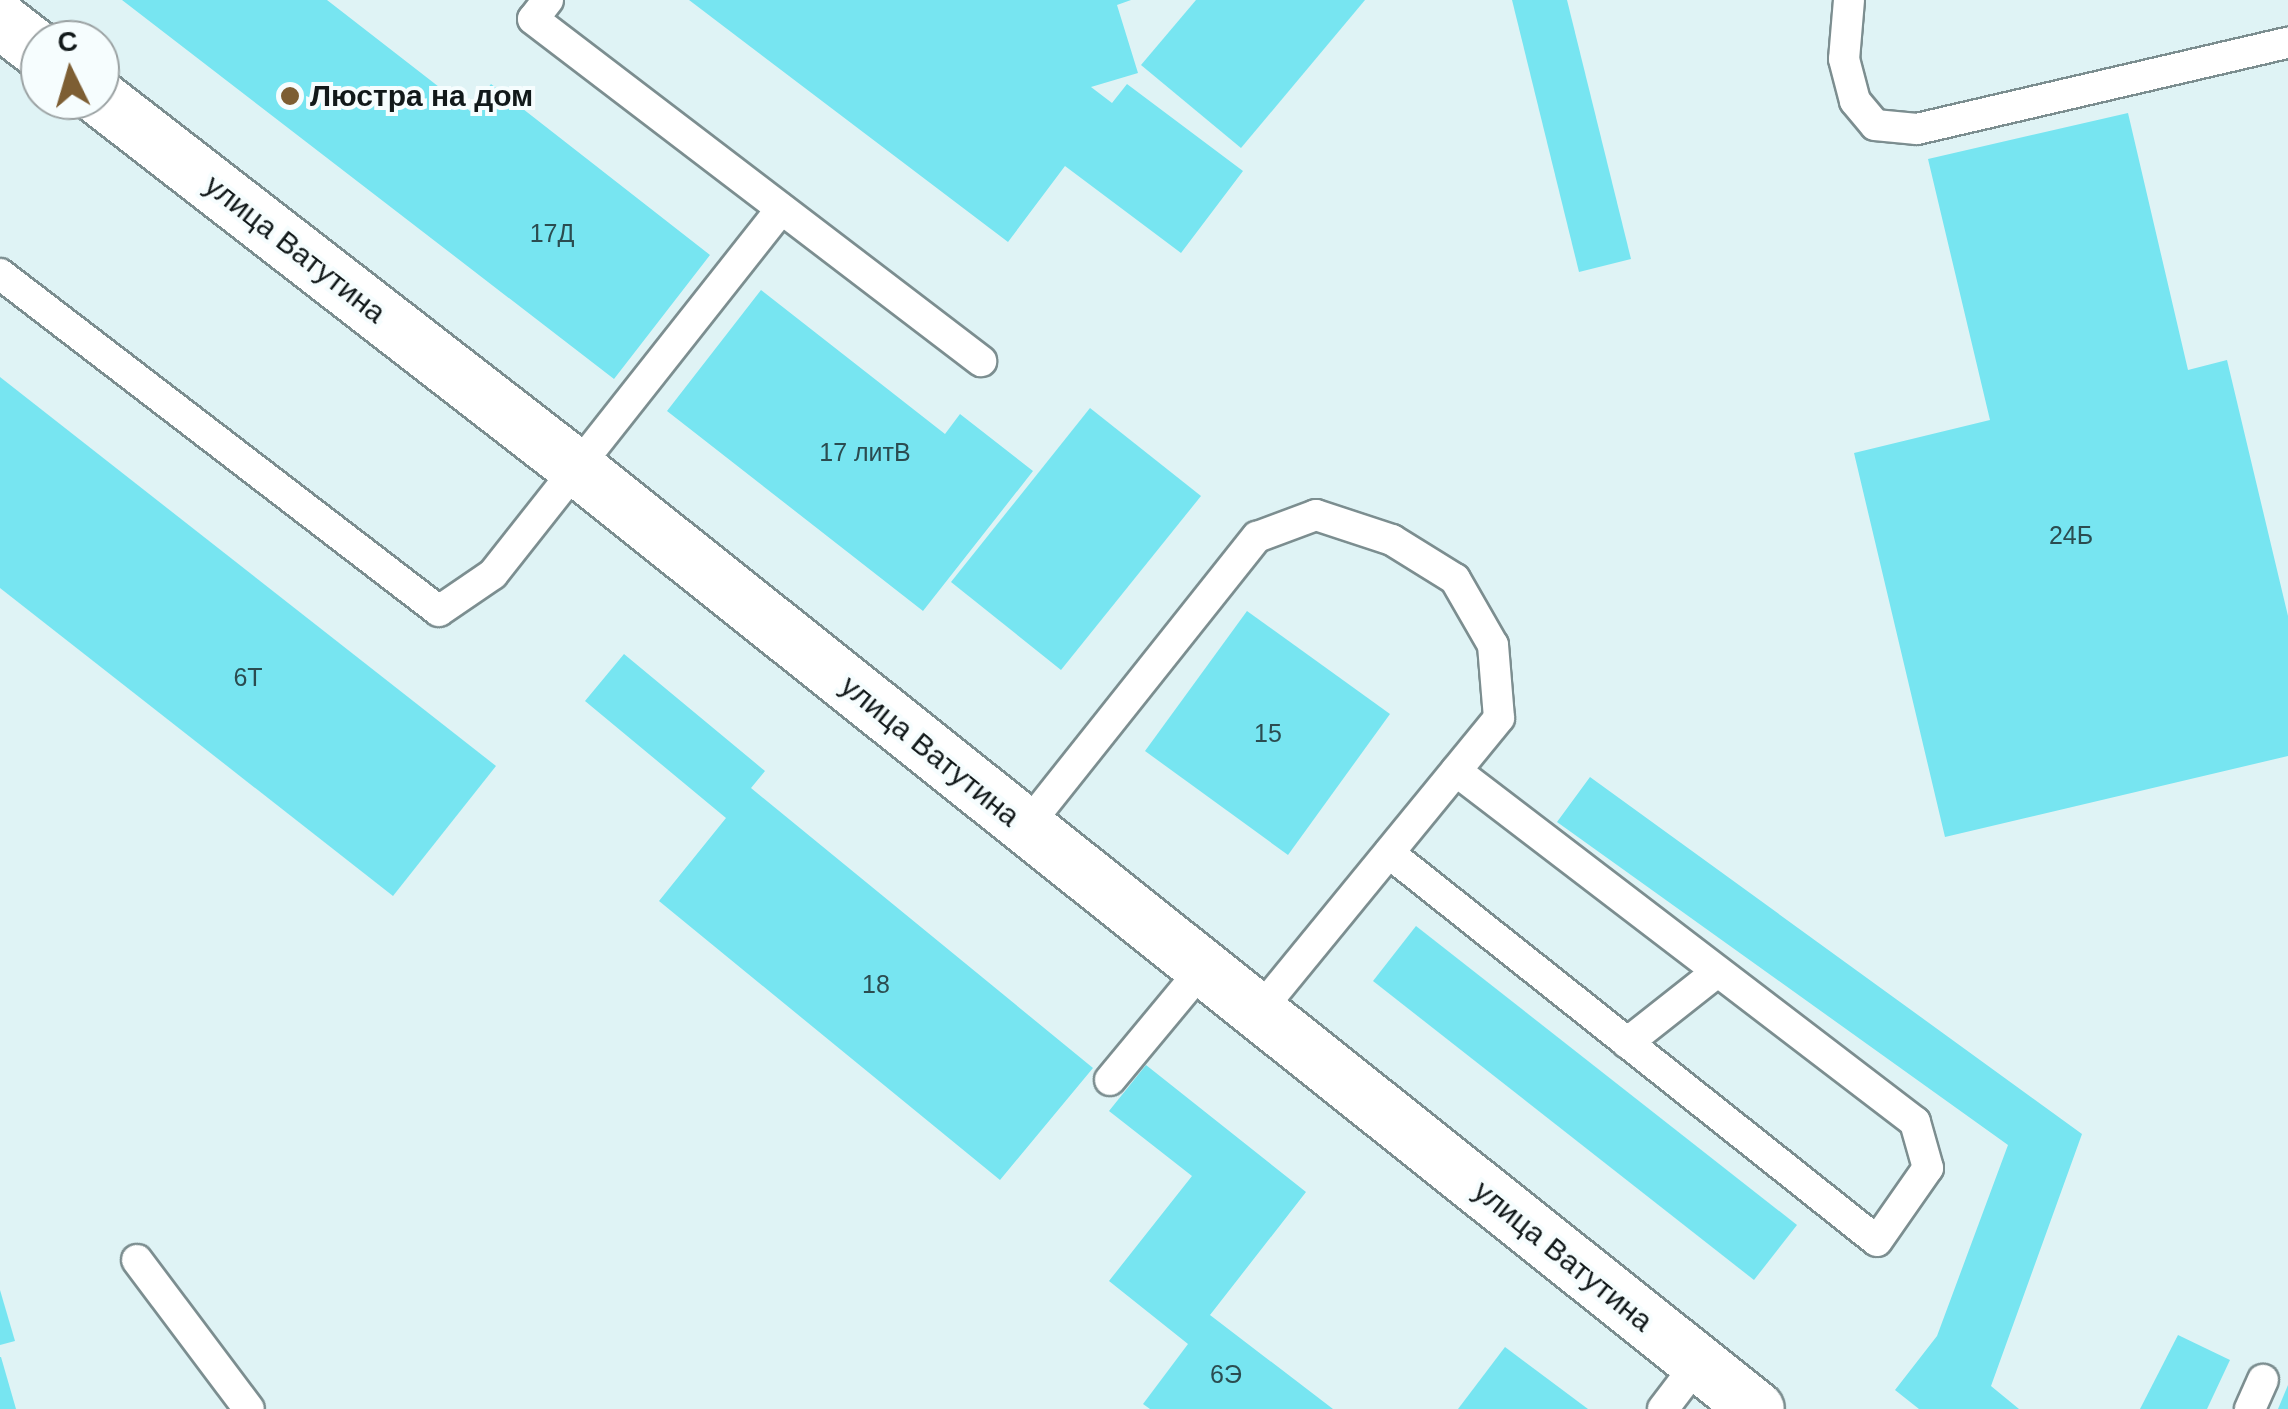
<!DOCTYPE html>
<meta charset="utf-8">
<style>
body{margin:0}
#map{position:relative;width:2288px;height:1409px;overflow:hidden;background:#dff3f5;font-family:Arial,sans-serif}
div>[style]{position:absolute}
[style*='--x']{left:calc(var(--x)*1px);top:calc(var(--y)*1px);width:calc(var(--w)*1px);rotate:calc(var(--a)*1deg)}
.building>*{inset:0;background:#77e5f1}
.roads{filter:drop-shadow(2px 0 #7c8e90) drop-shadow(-2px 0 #7c8e90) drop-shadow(0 2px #7c8e90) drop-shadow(0 -2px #7c8e90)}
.lane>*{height:30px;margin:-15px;padding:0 15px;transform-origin:15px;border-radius:15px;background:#fff}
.street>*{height:55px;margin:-27.5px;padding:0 27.5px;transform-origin:27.5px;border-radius:27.5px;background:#fff}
.dots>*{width:28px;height:28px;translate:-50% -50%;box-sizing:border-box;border:5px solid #f6fdfe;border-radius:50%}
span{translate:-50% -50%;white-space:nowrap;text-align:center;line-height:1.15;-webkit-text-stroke:8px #f6fdfe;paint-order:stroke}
.number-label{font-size:25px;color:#2b4c50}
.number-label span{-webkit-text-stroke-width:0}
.poi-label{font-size:30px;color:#12191a;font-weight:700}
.left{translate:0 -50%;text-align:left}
.street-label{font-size:30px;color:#12191a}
.north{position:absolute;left:20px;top:20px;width:100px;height:100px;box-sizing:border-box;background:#f6fdfe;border:2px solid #9ba2a3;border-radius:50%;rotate:355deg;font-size:28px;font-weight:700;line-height:40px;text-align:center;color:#12191a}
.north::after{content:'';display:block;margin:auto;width:35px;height:45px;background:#7d5e33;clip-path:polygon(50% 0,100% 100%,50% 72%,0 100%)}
</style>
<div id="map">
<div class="building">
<div style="clip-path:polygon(122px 0,327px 0,470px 111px,491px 84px,710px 255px,614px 379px)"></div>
<div style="clip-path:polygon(689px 0,1131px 0,1117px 5px,1138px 73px,1091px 87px,1112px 103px,1127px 84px,1243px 171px,1181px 253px,1065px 166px,1008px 242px)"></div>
<div style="clip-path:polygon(1196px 0,1365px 0,1241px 148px,1141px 65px)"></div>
<div style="clip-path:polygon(1512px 0,1567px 0,1631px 259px,1579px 272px)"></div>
<div style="clip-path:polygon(2128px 113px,2188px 370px,2227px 360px,2288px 616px,2288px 756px,1945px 837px,1854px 453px,1990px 420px,1928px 159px)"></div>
<div style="clip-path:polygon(761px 290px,945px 434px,960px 414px,1033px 471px,923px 611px,667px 411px)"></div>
<div style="clip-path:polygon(0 377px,496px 766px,393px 896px,0 588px)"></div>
<div style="clip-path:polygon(1090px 408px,1201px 496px,1061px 670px,951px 582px)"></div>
<div style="clip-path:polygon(1247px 611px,1390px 714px,1288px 855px,1145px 751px)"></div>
<div style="clip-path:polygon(624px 654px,765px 771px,751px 788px,1093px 1068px,1000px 1180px,659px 901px,726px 818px,585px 701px)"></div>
<div style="clip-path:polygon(1590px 777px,2082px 1134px,1991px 1386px,2019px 1409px,1919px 1409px,1895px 1390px,1937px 1336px,2008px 1145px,1557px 822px)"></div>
<div style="clip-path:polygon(1416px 926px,1797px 1225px,1754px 1280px,1373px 981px)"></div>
<div style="clip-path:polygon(1146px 1065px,1306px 1192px,1210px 1315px,1333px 1409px,1150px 1409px,1143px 1404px,1188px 1344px,1109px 1281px,1192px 1176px,1109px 1111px)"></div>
<div style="clip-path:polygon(0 1290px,15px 1341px,0 1345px)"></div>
<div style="clip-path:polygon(2178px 1335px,2230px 1360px,2207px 1409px,2140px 1409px)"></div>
<div style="clip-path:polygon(1505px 1347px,1588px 1409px,1458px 1409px)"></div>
<div style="clip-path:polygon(0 1357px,1px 1357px,16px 1409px,0 1409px)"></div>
<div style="clip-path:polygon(2288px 1385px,2288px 1409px,2278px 1409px)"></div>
</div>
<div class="roads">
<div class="lane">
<div style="--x:548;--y:0;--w:24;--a:128"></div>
<div style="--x:533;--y:19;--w:564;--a:37.36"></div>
<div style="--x:1849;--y:0;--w:59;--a:94.8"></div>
<div style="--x:1844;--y:59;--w:43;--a:75.3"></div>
<div style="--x:1855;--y:101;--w:31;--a:50"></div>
<div style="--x:1875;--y:125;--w:42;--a:5.4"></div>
<div style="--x:1917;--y:129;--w:381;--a:-13.1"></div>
<div style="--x:0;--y:274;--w:553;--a:37.51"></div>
<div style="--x:439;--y:611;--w:65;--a:-34.4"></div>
<div style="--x:493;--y:574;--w:465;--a:-51.7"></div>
<div style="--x:1026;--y:827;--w:371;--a:-51.5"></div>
<div style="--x:1257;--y:537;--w:63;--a:-20.4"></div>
<div style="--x:1316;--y:515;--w:80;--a:18.2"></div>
<div style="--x:1392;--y:540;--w:74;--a:31.8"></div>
<div style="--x:1455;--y:579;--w:76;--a:60.1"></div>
<div style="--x:1493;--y:645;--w:73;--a:85.3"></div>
<div style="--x:1499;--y:718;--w:380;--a:129.3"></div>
<div style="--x:1389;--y:853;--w:623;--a:38.49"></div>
<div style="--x:1877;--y:1241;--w:89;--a:-55.1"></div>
<div style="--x:1928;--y:1168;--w:48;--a:-105.8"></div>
<div style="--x:1915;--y:1122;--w:578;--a:-142.59"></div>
<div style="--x:1627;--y:1043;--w:115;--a:-38.3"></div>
<div style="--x:1110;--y:1080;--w:146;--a:-50.3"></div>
<div style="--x:137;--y:1260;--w:186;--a:53.1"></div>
<div style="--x:1663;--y:1409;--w:58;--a:-52.7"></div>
<div style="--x:2250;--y:1409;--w:32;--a:-66"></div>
</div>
<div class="street">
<div style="--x:0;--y:20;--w:51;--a:37.8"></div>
<div style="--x:100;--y:98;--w:604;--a:37.8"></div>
<div style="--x:577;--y:468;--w:1508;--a:38.59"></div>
</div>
</div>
<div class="dots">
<div style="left:290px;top:96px;background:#7d5e33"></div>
</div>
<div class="number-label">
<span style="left:552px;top:233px">17Д</span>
<span style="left:865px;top:452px">17 литВ</span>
<span style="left:2071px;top:535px">24Б</span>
<span style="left:248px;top:677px">6Т</span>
<span style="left:1268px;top:733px">15</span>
<span style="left:876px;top:984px">18</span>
<span style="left:1226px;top:1374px">6Э</span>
</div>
<div class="poi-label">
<span class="left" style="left:310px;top:96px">Люстра на дом</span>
</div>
<div class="street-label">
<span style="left:295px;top:249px;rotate:38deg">улица Ватутина</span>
<span style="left:930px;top:751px;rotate:39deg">улица Ватутина</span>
<span style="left:1563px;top:1256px;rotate:39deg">улица Ватутина</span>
</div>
<div class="north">С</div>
</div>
